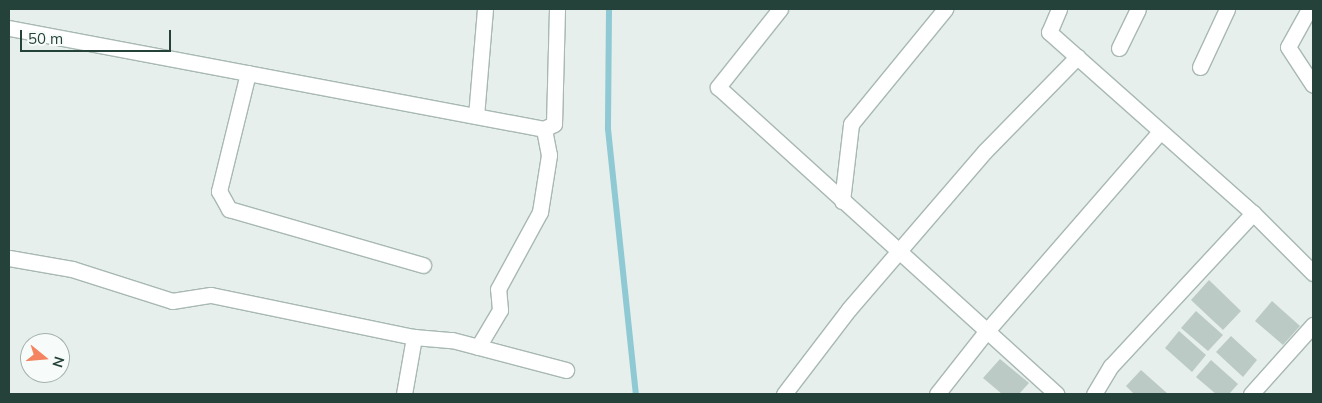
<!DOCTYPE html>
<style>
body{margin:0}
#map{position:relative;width:1322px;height:403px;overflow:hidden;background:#e6efeb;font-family:Mulish,sans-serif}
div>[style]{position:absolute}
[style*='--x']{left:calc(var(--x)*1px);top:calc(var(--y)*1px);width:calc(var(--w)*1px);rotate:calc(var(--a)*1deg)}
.stream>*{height:6px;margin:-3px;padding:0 3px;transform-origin:3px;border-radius:3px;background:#8ec9d4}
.building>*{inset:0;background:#bbcac4}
.roads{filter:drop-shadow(1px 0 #a8b8b2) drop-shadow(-1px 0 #a8b8b2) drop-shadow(0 1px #a8b8b2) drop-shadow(0 -1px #a8b8b2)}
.street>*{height:15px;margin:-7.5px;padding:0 7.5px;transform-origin:7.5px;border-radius:7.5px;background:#fff}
span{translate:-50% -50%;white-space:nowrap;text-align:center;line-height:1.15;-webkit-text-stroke:4px #f7fbf9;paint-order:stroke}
.frame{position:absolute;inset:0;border:10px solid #24423a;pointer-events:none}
.north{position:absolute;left:20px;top:333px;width:50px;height:50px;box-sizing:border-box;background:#f7fbf9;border:1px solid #a3b1ad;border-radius:50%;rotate:107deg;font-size:14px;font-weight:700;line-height:20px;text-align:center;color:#24423a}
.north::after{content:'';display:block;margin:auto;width:18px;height:22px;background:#f4845f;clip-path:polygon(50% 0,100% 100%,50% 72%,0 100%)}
.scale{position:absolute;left:20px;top:30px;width:151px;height:22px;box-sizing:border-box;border:2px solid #24423a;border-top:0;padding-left:6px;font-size:15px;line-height:18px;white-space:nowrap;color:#24423a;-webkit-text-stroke:4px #f7fbf9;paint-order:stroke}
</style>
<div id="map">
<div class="stream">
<div style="--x:609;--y:9;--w:120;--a:90.5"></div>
<div style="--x:608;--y:129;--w:266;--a:84"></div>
</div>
<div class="building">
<div style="clip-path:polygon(1209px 280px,1241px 311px,1223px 330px,1191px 300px)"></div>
<div style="clip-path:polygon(1272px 301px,1300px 326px,1283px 345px,1255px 321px)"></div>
<div style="clip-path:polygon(1196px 311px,1223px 335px,1208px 351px,1181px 328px)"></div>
<div style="clip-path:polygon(1179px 331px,1206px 355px,1192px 372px,1165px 348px)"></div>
<div style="clip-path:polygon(1231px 336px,1257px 360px,1243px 377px,1216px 352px)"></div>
<div style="clip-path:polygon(1000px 359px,1029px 383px,1019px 394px,1002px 394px,983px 378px)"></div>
<div style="clip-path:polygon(1211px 360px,1238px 384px,1229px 394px,1216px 394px,1196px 377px)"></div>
<div style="clip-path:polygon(1141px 370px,1168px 394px,1134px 394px,1126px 386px)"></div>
</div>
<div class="roads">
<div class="street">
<div style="--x:780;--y:9;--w:100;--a:128.5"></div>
<div style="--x:718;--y:87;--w:457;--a:42.2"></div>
<div style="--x:1059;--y:9;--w:25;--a:113"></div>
<div style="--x:1049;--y:32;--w:273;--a:41.6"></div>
<div style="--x:1253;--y:213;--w:85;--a:45"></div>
<div style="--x:1309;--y:9;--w:43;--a:118.9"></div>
<div style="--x:1288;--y:47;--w:45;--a:56.7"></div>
<div style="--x:9;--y:28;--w:544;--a:10.69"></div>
<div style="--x:544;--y:129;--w:11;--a:-27"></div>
<div style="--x:554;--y:124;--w:115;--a:-88.5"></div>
<div style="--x:1119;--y:48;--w:43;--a:-64"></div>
<div style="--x:1200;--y:67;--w:64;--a:-65"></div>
<div style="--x:248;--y:73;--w:122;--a:103.8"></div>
<div style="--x:219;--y:191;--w:21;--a:61"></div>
<div style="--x:229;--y:209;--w:202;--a:16.1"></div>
<div style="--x:476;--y:116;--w:107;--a:-85.2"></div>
<div style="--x:842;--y:201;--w:78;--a:-83.3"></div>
<div style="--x:851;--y:124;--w:149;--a:-50.7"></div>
<div style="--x:9;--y:258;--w:64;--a:9.9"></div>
<div style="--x:72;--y:269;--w:105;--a:17.7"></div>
<div style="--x:172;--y:301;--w:39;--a:-9"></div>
<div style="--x:211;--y:295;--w:207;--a:11.7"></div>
<div style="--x:414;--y:337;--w:38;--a:5"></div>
<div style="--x:452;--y:340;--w:118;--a:14.7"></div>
<div style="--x:478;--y:347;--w:43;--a:-59.3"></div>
<div style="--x:500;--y:310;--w:21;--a:-95"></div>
<div style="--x:498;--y:289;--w:88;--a:-61.4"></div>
<div style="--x:540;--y:212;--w:58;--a:-81"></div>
<div style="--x:549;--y:155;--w:26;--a:-101"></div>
<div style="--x:404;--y:394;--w:58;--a:-80"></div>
<div style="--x:784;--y:394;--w:107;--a:-52.6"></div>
<div style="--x:849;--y:309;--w:208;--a:-49.3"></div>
<div style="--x:985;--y:151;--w:132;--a:-45.6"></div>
<div style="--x:937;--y:394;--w:78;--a:-51.8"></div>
<div style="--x:985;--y:333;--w:267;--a:-49"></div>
<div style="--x:1094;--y:394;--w:33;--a:-59"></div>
<div style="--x:1111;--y:366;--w:209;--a:-47.1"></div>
<div style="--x:1251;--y:394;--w:93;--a:-48.1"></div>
</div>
</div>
<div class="frame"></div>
<div class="north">N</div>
<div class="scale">50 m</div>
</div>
